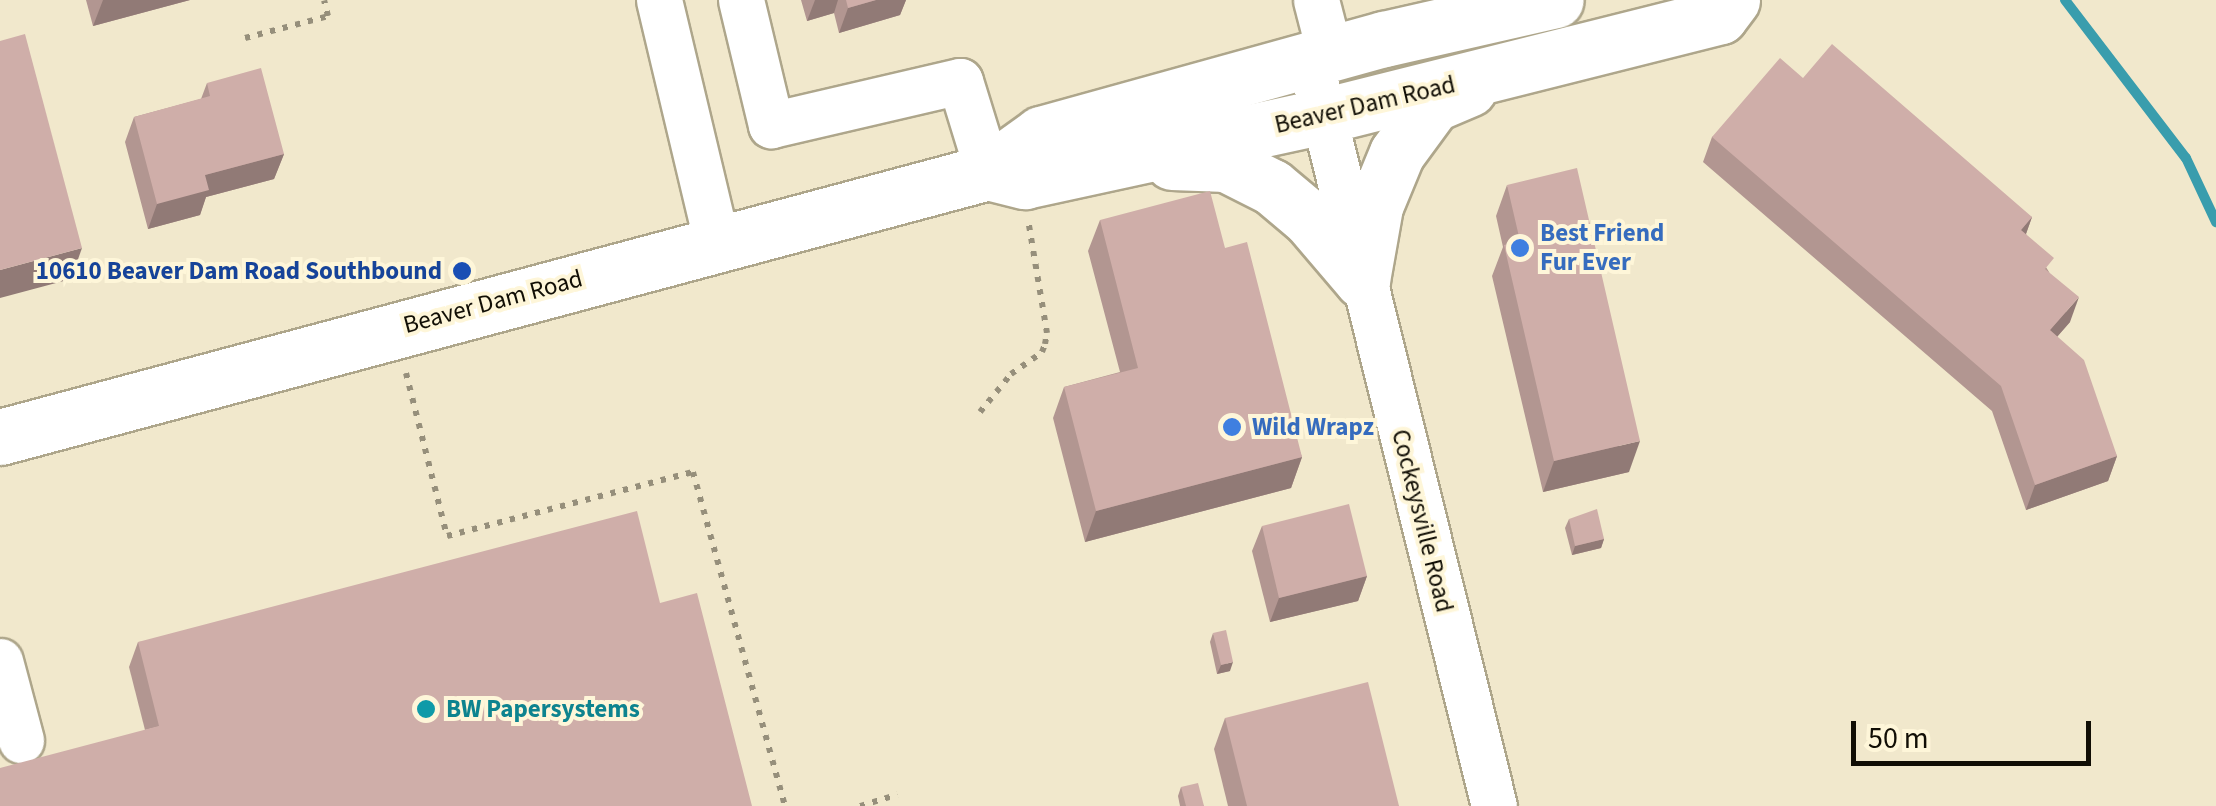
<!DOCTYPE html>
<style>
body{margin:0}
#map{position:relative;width:2216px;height:806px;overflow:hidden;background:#f1e8cc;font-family:"Source Sans 3",sans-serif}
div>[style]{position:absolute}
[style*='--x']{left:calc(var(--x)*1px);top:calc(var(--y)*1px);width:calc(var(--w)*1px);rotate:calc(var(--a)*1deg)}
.stream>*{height:10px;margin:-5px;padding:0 5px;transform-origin:5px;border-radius:5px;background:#399dad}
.path>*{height:6px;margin-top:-3px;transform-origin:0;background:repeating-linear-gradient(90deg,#968f7b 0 5px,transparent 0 13px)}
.roads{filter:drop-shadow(2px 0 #aea68b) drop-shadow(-2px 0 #aea68b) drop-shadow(0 2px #aea68b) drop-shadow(0 -2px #aea68b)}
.minor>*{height:45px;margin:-22.5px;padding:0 22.5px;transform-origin:22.5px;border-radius:22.5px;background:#fff}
.major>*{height:55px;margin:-27.5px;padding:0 27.5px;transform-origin:27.5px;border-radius:27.5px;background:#fff}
.wall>*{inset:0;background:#b29691}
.shaded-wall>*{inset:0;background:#917a76}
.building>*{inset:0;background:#cfaea9}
.dots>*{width:28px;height:28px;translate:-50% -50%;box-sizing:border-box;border:5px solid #fef6d9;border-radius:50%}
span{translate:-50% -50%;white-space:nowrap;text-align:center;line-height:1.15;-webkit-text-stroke:8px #fef6d9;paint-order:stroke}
.street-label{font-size:25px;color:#110e05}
.shop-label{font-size:25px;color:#366cbe;font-weight:700}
.left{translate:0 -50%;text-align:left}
.transit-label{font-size:25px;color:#164399;font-weight:700}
.right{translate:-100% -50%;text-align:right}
.culture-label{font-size:25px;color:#0d838f;font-weight:700}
.scale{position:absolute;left:1851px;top:721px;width:240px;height:45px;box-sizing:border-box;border:5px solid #110e05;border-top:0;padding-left:12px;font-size:30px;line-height:35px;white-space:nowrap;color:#110e05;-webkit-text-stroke:8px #fef6d9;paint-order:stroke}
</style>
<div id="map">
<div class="stream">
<div style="--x:2065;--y:0;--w:199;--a:52.6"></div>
<div style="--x:2186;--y:158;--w:71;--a:64.9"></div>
</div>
<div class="path">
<div style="--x:245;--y:38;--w:86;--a:-14.8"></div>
<div style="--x:328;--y:16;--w:16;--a:-104"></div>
<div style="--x:406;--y:373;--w:168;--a:75.9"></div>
<div style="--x:447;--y:536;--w:254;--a:-14.6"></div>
<div style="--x:693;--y:472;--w:346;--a:74.6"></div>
<div style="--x:980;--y:412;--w:49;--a:-50.8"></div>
<div style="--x:1011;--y:374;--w:38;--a:-35"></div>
<div style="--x:1042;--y:352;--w:9;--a:-69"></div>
<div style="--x:1045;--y:344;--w:11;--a:-80"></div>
<div style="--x:1047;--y:333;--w:116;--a:-99.5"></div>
<div style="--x:860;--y:806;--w:39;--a:-17"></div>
</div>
<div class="roads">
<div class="minor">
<div style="--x:659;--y:0;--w:250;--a:76.6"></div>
<div style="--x:741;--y:0;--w:129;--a:76.5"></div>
<div style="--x:771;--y:125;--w:194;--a:-13.1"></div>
<div style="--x:960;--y:81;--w:95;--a:72.9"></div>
<div style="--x:1316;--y:0;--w:56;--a:75.5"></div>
<div style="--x:1315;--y:81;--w:747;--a:76.13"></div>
<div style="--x:0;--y:661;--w:82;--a:75.1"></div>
</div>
<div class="major">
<div style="--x:1172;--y:162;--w:54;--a:2.1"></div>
<div style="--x:1226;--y:164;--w:51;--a:26.6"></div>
<div style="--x:1272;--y:187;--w:48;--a:40"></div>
<div style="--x:1309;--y:218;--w:82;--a:49.5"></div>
<div style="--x:988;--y:172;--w:38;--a:14"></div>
<div style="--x:1025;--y:181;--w:305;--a:-12.3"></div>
<div style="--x:1323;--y:116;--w:409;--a:-14.1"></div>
<div style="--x:1720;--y:16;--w:20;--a:-53"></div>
<div style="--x:1362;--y:280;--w:75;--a:-80"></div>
<div style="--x:1375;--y:206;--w:57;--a:-67.5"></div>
<div style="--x:1397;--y:153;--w:61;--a:-53.7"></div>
<div style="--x:1433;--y:104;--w:39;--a:-23"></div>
<div style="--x:0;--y:437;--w:1023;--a:-15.01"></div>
<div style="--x:988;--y:172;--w:65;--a:-35.6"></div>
<div style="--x:1041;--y:134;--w:356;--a:-15.5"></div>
<div style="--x:1384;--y:39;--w:176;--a:-12.8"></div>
</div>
</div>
<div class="wall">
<div style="clip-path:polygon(86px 0,190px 0,93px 26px)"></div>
<div style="clip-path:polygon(801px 0,906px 0,900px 15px,839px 33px,834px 13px,807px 21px)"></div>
<div style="clip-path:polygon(1803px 78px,2032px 217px,2026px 234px,2049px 272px,2070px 322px,2057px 337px,2117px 456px,2108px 481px,2026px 510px,1992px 411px,1703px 162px,1712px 137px)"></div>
<div style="clip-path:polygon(207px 83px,284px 154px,274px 179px,206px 197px,200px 215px,148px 229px,125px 142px,134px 117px,201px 99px)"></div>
<div style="clip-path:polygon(1507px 185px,1629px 472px,1543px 492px,1492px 276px,1503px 247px,1496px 216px)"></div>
<div style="clip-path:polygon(1100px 220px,1225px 248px,1302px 457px,1291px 488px,1085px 542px,1053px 418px,1064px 387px,1120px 372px,1088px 251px)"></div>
<div style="clip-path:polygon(1569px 519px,1604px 539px,1601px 548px,1572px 555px,1565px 528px)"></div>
<div style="clip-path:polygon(1262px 526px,1367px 576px,1358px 601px,1270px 622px,1252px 551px)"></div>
<div style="clip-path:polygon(660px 603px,145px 730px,129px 667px,138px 642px)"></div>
<div style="clip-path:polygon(1213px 633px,1230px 671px,1217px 674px,1210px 642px)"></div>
<div style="clip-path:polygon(1225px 718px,1399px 806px,1228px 806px,1214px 749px)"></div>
<div style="clip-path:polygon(1181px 787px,1204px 806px,1180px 806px,1178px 796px)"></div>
</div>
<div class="shaded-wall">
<div style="clip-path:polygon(103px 0,190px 0,93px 26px)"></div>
<div style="clip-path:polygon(815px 0,838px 0,834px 13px,807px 21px)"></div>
<div style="clip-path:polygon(876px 0,906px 0,900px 15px,839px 33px,848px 8px)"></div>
<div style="clip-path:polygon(284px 154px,274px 179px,206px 197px,200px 215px,148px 229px,157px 204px,205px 175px)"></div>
<div style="clip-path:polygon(2032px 217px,2023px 242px,2021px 230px)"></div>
<div style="clip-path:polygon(82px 248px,71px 279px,0 298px,0 270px)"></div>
<div style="clip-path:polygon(2079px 297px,2070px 322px,2041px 355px,2050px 330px)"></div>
<div style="clip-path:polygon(1640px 441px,1629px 472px,1543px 492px,1554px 461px)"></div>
<div style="clip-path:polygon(2117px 456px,2108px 481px,2026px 510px,2035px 485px)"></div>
<div style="clip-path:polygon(1302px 457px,1291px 488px,1085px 542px,1096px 511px)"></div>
<div style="clip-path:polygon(1604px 539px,1601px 548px,1572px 555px,1575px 546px)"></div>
<div style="clip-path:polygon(1367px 576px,1358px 601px,1270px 622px,1279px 598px)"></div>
<div style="clip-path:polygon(1233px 662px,1230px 671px,1217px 674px,1221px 665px)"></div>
</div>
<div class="building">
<div style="clip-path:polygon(846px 0,876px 0,848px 8px)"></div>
<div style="clip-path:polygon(25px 34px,82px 248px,0 270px,0 41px)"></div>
<div style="clip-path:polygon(1832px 44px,2032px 217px,2021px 230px,2054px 258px,2045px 269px,2079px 297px,2050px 330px,2084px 360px,2117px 456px,2035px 485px,2001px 386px,1712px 137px,1780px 58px,1803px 78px)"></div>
<div style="clip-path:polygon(261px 68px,284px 154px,205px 175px,209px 190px,157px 204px,134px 117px,210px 96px,207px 83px)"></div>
<div style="clip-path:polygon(1577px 168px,1640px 441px,1554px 461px,1504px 245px,1520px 241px,1507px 185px)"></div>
<div style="clip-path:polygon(1210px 191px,1225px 248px,1247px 242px,1302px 457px,1096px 511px,1064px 387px,1138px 368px,1100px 220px)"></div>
<div style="clip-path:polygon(1349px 504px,1367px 576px,1279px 598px,1262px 526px)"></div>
<div style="clip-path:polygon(1597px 509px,1604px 539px,1575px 546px,1569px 519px)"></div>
<div style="clip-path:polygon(637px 511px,660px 603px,697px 593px,752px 806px,0 806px,0 768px,159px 726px,138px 642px)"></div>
<div style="clip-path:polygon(1226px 630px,1233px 662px,1221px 665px,1213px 633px)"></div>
<div style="clip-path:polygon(1368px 682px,1399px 806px,1247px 806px,1225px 718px)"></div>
<div style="clip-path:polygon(1198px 783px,1204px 806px,1186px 806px,1181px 787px)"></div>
</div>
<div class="dots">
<div style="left:1520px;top:248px;background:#3f7fe0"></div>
<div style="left:462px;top:271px;background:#1a4fb4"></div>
<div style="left:1232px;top:427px;background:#3f7fe0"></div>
<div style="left:426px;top:709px;background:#0f9aa8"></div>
</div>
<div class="street-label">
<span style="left:1365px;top:105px;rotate:-13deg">Beaver Dam Road</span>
<span style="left:493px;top:302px;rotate:-15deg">Beaver Dam Road</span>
<span style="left:1422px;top:521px;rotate:76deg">Cockeysville Road</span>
</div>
<div class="shop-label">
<span class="left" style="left:1540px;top:248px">Best Friend<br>Fur Ever</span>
<span class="left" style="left:1252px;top:427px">Wild Wrapz</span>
</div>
<div class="transit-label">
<span class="right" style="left:442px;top:271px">10610 Beaver Dam Road Southbound</span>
</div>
<div class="culture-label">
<span class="left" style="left:446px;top:709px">BW Papersystems</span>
</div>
<div class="scale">50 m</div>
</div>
